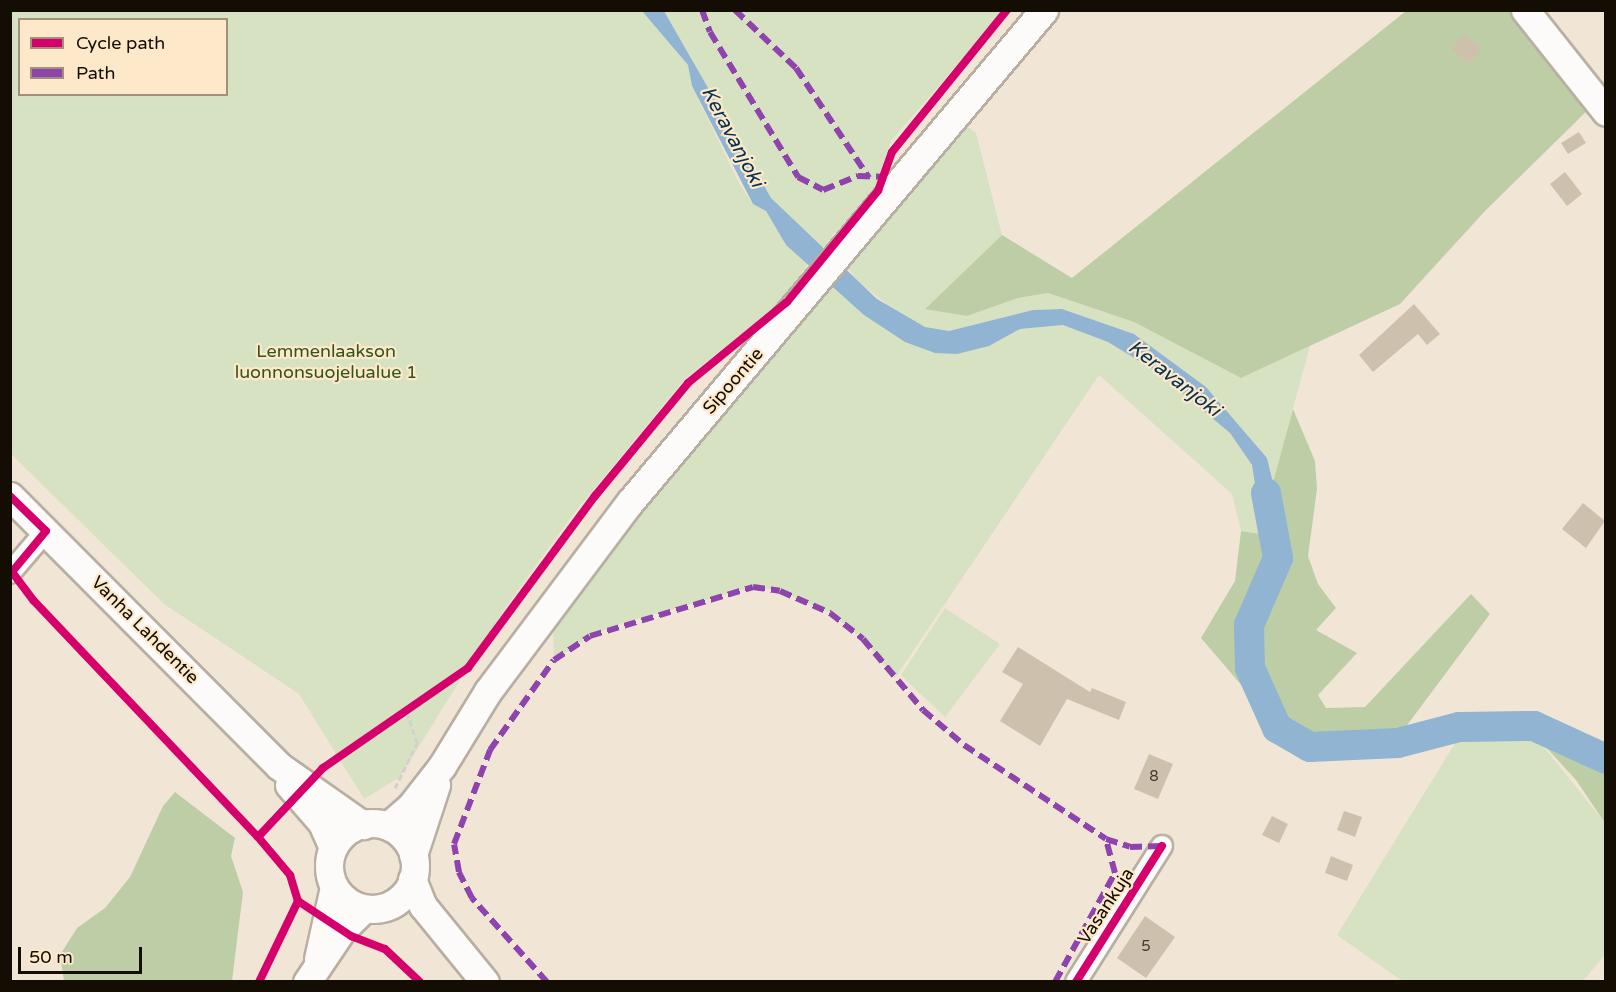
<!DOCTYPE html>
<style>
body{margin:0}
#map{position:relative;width:1616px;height:992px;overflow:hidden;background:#f1e6d6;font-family:"Varela Round",sans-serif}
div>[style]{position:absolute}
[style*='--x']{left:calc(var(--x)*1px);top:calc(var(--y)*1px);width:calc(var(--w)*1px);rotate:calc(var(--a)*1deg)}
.green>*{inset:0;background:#d7e2c3}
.forest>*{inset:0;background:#bdcea7}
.water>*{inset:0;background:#90b4d1}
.river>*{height:30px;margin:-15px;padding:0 15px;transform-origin:15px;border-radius:15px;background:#90b4d1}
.building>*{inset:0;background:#cdc1ae}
.path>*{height:3px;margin-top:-1.5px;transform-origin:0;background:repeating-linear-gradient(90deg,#d3d1cc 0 6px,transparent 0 9px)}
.roads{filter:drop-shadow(2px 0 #b8afa2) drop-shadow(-2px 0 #b8afa2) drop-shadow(0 2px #b8afa2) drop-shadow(0 -2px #b8afa2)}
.street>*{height:20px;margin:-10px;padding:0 10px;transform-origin:10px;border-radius:10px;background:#fdfbf9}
.secondary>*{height:27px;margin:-13.5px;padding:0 13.5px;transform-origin:13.5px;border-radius:13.5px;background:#fdfbf9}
.secondary>.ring{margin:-13.5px;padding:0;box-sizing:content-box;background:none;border:27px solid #fdfbf9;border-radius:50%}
.quiet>*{height:6px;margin-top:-3px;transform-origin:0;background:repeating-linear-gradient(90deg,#8e44ad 0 12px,transparent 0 18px)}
.cycleway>*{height:8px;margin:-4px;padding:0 4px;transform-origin:4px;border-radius:4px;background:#d6006c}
span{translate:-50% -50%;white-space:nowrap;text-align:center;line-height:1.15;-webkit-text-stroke:4.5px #fde9ca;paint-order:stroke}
.number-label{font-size:15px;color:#423a2e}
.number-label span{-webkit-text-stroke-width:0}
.park-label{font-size:18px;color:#305518}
.street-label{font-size:18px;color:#130d03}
.water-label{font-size:20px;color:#053252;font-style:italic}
.frame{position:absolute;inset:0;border:12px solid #130d03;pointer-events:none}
.legend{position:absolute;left:18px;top:18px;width:210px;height:78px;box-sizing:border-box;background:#fde9ca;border:2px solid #9f917a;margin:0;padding:8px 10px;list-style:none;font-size:18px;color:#130d03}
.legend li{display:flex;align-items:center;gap:12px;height:30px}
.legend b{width:30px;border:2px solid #9f917a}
.scale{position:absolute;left:18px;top:947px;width:124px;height:27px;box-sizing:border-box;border:3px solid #130d03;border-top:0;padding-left:8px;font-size:18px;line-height:21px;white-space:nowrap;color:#130d03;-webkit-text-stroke:4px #fde9ca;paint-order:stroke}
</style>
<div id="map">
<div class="green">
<div style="clip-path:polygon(evenodd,10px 11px,642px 11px,688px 65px,692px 86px,740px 185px,753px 204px,766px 211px,786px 245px,809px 263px,776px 306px,685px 379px,575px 512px,505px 608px,400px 777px,364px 799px,299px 694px,164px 604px,11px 454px,10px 11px,20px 20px,226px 20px,226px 94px,20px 94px,20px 20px)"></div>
<div style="clip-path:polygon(664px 11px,1004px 11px,891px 141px,874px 188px,822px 248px,769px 196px)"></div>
<div style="clip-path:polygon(965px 125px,976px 133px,1002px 235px,926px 308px,967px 316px,1018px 298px,1048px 293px,1134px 322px,1241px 378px,1310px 346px,1273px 482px,1267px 458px,1206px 387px,1134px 334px,1062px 309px,1033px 310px,949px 331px,925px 327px,896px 312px,858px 281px,845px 265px)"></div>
<div style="clip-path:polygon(831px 283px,878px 323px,989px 346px,1020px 329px,1064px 325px,1108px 342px,1157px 372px,1230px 433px,1252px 465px,1260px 518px,1268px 535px,1241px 531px,1232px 494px,1099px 375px,895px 678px,863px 639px,830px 613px,780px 591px,753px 587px,622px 623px,590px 636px,554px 660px,553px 617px,795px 309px,804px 321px)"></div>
<div style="clip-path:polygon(945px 608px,1000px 644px,945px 717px,901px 675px)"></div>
<div style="clip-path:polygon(1531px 731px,1605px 823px,1605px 955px,1583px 981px,1402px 981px,1337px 935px,1460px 735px)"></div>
</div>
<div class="forest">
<div style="clip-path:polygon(1406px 11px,1525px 11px,1597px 101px,1485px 211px,1400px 304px,1241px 378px,1134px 322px,1048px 293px,1018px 298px,967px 316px,925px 309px,1002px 235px,1072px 278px)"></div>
<div style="clip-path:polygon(1293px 409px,1315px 461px,1317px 489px,1308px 556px,1318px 584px,1336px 608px,1316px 630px,1357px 653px,1318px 695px,1326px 708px,1365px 707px,1471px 594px,1490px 614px,1396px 740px,1311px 744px,1280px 726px,1253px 667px,1252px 626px,1282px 557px,1284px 528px,1273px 482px)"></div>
<div style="clip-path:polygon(1241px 531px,1268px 535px,1274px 559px,1246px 625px,1246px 669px,1261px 708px,1201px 638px,1235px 581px)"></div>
<div style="clip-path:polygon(1531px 731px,1605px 765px,1605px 823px,1576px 780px)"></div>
<div style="clip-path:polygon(175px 792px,235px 838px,231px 856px,243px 892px,232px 981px,64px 981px,60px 955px,77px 928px,105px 908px,130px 877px,163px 806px)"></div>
</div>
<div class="water">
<div style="clip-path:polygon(642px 11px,664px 11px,771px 198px,877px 299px,925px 327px,949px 331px,1033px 310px,1062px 309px,1134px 334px,1206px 387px,1267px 458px,1284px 528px,1268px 535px,1260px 518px,1252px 465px,1230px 433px,1157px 372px,1108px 342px,1063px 325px,1020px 329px,989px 346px,957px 354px,935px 353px,905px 342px,864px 315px,786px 245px,766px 211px,753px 204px,692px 86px,688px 65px)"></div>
</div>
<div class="river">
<div style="--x:1266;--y:493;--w:66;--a:79.5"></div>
<div style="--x:1278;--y:558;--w:73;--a:113.4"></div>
<div style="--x:1249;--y:625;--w:43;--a:88.7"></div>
<div style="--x:1250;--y:668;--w:66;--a:65.8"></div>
<div style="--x:1277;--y:728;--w:38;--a:30"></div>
<div style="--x:1310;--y:747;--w:88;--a:-2.6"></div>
<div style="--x:1398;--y:743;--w:63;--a:-14.7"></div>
<div style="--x:1459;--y:727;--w:75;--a:-0.8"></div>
<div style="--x:1534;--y:726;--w:79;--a:24.6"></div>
</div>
<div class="building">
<div style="clip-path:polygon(1464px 33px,1482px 48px,1469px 64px,1451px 49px)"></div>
<div style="clip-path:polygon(1579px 132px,1586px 143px,1568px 154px,1561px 143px)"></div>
<div style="clip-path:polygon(1565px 172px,1582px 194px,1567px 206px,1550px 184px)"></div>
<div style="clip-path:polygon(1414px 304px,1440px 334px,1427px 345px,1418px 334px,1373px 372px,1359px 355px)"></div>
<div style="clip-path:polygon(1583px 503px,1605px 521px,1586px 548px,1562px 529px)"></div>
<div style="clip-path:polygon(1018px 647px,1090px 692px,1092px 688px,1126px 702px,1119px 720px,1067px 699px,1040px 746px,1000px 721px,1023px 684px,1002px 672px)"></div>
<div style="clip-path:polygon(1149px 754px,1173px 764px,1158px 799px,1134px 789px)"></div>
<div style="clip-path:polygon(1344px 811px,1362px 817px,1355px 837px,1337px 830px)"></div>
<div style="clip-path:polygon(1272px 816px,1288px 824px,1279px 843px,1262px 835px)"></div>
<div style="clip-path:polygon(1331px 856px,1353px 865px,1347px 881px,1325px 873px)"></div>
<div style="clip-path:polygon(1145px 916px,1175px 937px,1146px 978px,1117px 958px)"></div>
</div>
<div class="path">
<div style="--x:395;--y:788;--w:50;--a:-63.9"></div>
<div style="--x:417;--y:743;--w:35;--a:-108"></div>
</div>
<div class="roads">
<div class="street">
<div style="--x:10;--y:573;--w:55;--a:-49.4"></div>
<div style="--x:1076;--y:982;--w:161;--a:-57.7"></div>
</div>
<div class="secondary">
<div style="--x:1525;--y:10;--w:130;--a:51.5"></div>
<div style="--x:10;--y:496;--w:381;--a:45.1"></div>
<div style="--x:279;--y:766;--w:103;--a:35.1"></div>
<div style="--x:289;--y:785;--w:50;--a:49"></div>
<div style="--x:322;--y:823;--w:27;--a:66"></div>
<div class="ring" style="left:329px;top:823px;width:59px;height:59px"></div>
<div style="--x:388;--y:826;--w:29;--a:-41"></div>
<div style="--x:410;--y:807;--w:52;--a:-52"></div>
<div style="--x:442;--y:766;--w:88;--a:-58.5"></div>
<div style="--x:488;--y:691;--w:236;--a:-53.1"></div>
<div style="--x:630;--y:502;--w:643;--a:-49.92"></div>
<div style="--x:413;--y:855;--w:74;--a:-71.8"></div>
<div style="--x:412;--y:879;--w:29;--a:68"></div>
<div style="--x:423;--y:906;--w:98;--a:50.8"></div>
<div style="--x:318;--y:959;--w:74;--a:-77.5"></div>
<div style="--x:307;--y:982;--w:63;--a:-56.1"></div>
<div style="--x:342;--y:930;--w:30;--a:-44"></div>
</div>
</div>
<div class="quiet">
<div style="--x:702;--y:10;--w:23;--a:70"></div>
<div style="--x:710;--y:32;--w:170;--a:58.7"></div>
<div style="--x:798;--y:177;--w:28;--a:27"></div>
<div style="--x:823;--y:190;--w:38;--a:-22"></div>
<div style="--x:858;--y:176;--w:25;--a:2"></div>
<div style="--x:735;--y:10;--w:84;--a:43.6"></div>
<div style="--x:796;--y:68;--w:132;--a:56.4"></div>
<div style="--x:547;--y:982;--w:113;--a:-131.8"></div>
<div style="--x:472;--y:898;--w:29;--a:-117"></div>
<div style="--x:459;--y:872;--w:28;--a:-100"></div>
<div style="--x:454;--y:844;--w:101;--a:-69"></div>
<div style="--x:490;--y:750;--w:110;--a:-54.6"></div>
<div style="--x:554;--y:660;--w:43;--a:-33.7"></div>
<div style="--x:590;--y:636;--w:170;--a:-16.7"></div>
<div style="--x:753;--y:587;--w:27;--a:8"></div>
<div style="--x:780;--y:591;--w:55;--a:23.7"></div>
<div style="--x:830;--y:613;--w:42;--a:38.2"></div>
<div style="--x:863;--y:639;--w:93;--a:49.8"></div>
<div style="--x:923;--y:710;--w:54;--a:40.5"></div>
<div style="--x:964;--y:745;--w:170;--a:33.5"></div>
<div style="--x:1106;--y:839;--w:25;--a:18"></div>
<div style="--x:1130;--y:847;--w:32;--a:-2"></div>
<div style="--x:1055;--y:982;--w:124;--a:-61.2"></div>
<div style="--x:1115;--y:873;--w:35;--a:-105"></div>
</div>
<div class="cycleway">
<div style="--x:10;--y:496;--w:50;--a:44.2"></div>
<div style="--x:46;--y:531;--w:53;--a:129.7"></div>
<div style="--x:12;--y:572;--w:36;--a:53"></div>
<div style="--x:34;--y:601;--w:325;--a:46.5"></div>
<div style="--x:258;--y:837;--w:50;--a:49.9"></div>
<div style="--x:290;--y:875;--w:27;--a:73"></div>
<div style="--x:298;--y:901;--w:64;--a:33.4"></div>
<div style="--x:351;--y:936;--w:36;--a:21"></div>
<div style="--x:385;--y:949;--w:48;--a:43.3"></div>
<div style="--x:258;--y:837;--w:95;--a:-46.7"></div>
<div style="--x:323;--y:768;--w:176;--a:-34.6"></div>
<div style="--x:468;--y:668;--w:214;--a:-53.6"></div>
<div style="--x:595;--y:496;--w:146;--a:-50.5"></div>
<div style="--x:688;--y:383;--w:128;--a:-39.3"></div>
<div style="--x:787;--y:302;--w:144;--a:-50.7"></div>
<div style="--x:878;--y:191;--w:41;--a:-70.3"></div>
<div style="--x:892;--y:152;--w:183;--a:-51"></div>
<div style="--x:259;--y:982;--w:90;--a:-64.3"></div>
<div style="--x:1076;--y:982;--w:161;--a:-57.7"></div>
</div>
<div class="number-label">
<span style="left:1154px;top:777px">8</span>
<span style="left:1146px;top:947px">5</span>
</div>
<div class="park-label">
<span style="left:326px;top:362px">Lemmenlaakson<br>luonnonsuojelualue 1</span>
</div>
<div class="street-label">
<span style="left:733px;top:381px;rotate:-49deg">Sipoontie</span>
<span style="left:145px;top:630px;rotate:45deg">Vanha Lahdentie</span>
<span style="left:1106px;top:906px;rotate:-57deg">Vasankuja</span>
</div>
<div class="water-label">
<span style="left:732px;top:137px;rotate:62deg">Keravanjoki</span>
<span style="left:1174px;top:379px;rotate:38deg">Keravanjoki</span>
</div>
<div class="frame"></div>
<ul class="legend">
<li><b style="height:8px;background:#d6006c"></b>Cycle path</li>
<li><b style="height:8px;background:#8e44ad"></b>Path</li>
</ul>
<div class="scale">50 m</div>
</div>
